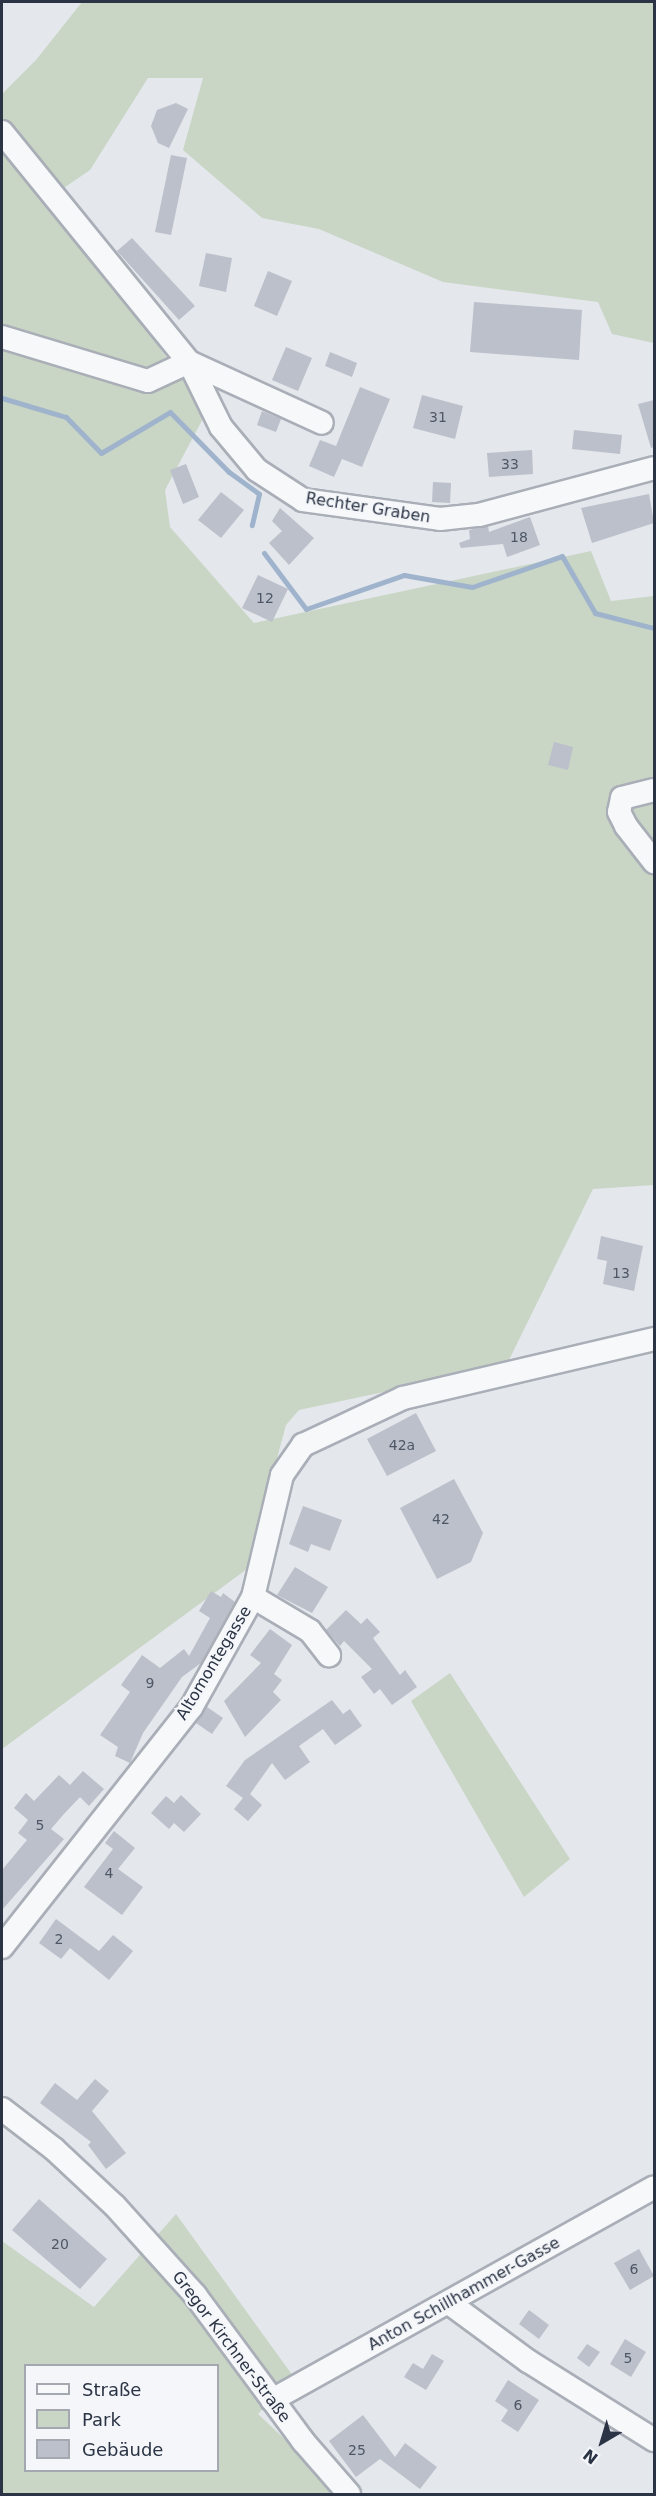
<!DOCTYPE html>
<meta charset="utf-8">
<style>
body{margin:0}
#map{position:relative;width:656px;height:2496px;overflow:hidden;background:#e4e7ec;font-family:"DejaVu Sans",sans-serif}
div>[style]{position:absolute}
[style*='--x']{left:calc(var(--x)*1px);top:calc(var(--y)*1px);width:calc(var(--w)*1px);rotate:calc(var(--a)*1deg)}
.green>*{inset:0;background:#c9d6c5}
.stream>*{height:5px;margin:-2.5px;padding:0 2.5px;transform-origin:2.5px;border-radius:2.5px;background:#9fb4cc}
.building>*{inset:0;background:#bbc0ca}
.roads{filter:drop-shadow(2px 0 #a9aeb7) drop-shadow(-2px 0 #a9aeb7) drop-shadow(0 2px #a9aeb7) drop-shadow(0 -2px #a9aeb7)}
.minor>*{height:22px;margin:-11px;padding:0 11px;transform-origin:11px;border-radius:11px;background:#f7f8fa}
span{translate:-50% -50%;white-space:nowrap;text-align:center;line-height:1.15;-webkit-text-stroke:4.5px #f4f6f9;paint-order:stroke}
.number-label{font-size:14px;color:#4f5766}
.number-label span{-webkit-text-stroke-width:0}
.street-label{font-size:16px;color:#2b3445}
.frame{position:absolute;inset:0;border:3px solid #2b3445;pointer-events:none}
.legend{position:absolute;left:24px;top:2364px;width:195px;height:108px;box-sizing:border-box;background:#f4f6f9;border:2px solid #a4a8b1;margin:0;padding:8px 10px;list-style:none;font-size:18px;color:#2b3445}
.legend li{display:flex;align-items:center;gap:12px;height:30px}
.legend b{width:30px;border:2px solid #a4a8b1}
.north{position:absolute;left:572px;top:2412px;width:60px;height:60px;-webkit-text-stroke:4px #f4f6f9;paint-order:stroke;rotate:218deg;font-size:16px;font-weight:700;line-height:24px;text-align:center;color:#2b3445}
.north::after{content:'';display:block;margin:auto;width:21px;height:27px;background:#2b3445;clip-path:polygon(50% 0,100% 100%,50% 72%,0 100%)}
</style>
<div id="map">
<div class="green">
<div style="clip-path:polygon(82px 2px,654px 2px,654px 343px,612px 334px,598px 302px,443px 282px,319px 229px,262px 218px,183px 150px,203px 78px,148px 78px,90px 170px,52px 196px,206px 413px,165px 490px,170px 527px,254px 623px,591px 551px,611px 601px,654px 596px,654px 1185px,593px 1189px,506px 1366px,299px 1410px,286px 1425px,247px 1569px,2px 1749px,2px 94px,36px 60px)"></div>
<div style="clip-path:polygon(450px 1673px,570px 1859px,524px 1897px,411px 1701px)"></div>
<div style="clip-path:polygon(evenodd,176px 2214px,293px 2376px,258px 2414px,343px 2494px,2px 2494px,2px 2241px,94px 2307px,176px 2214px,26px 2366px,218px 2366px,218px 2470px,26px 2470px,26px 2366px)"></div>
</div>
<div class="stream">
<div style="--x:2;--y:398;--w:67;--a:16.5"></div>
<div style="--x:66;--y:417;--w:50;--a:45.8"></div>
<div style="--x:101;--y:453;--w:80;--a:-30.7"></div>
<div style="--x:170;--y:412;--w:84;--a:45.5"></div>
<div style="--x:229;--y:472;--w:37;--a:36"></div>
<div style="--x:259;--y:494;--w:32;--a:103"></div>
<div style="--x:264;--y:553;--w:70;--a:53.1"></div>
<div style="--x:306;--y:609;--w:104;--a:-19.1"></div>
<div style="--x:404;--y:575;--w:69;--a:10"></div>
<div style="--x:472;--y:587;--w:95;--a:-19"></div>
<div style="--x:562;--y:556;--w:66;--a:59.9"></div>
<div style="--x:595;--y:613;--w:61;--a:14.3"></div>
</div>
<div class="building">
<div style="clip-path:polygon(176px 103px,188px 109px,169px 148px,158px 143px,151px 126px,157px 110px)"></div>
<div style="clip-path:polygon(171px 155px,187px 158px,171px 235px,155px 232px)"></div>
<div style="clip-path:polygon(132px 238px,195px 306px,179px 320px,117px 251px)"></div>
<div style="clip-path:polygon(206px 253px,232px 258px,226px 292px,199px 286px)"></div>
<div style="clip-path:polygon(268px 271px,292px 281px,277px 316px,254px 306px)"></div>
<div style="clip-path:polygon(474px 302px,582px 310px,579px 360px,470px 352px)"></div>
<div style="clip-path:polygon(286px 347px,312px 358px,298px 391px,272px 380px)"></div>
<div style="clip-path:polygon(330px 352px,357px 363px,352px 377px,325px 366px)"></div>
<div style="clip-path:polygon(360px 387px,390px 399px,362px 467px,342px 459px,334px 477px,309px 466px,320px 440px,336px 446px)"></div>
<div style="clip-path:polygon(422px 395px,463px 406px,455px 439px,413px 428px)"></div>
<div style="clip-path:polygon(654px 400px,654px 447px,651px 448px,638px 404px)"></div>
<div style="clip-path:polygon(262px 411px,281px 419px,276px 432px,257px 425px)"></div>
<div style="clip-path:polygon(574px 430px,622px 435px,620px 454px,572px 449px)"></div>
<div style="clip-path:polygon(532px 450px,533px 474px,489px 477px,487px 453px)"></div>
<div style="clip-path:polygon(186px 464px,199px 497px,183px 504px,170px 470px)"></div>
<div style="clip-path:polygon(433px 482px,451px 483px,450px 503px,432px 502px)"></div>
<div style="clip-path:polygon(221px 492px,244px 510px,221px 538px,198px 520px)"></div>
<div style="clip-path:polygon(649px 494px,654px 523px,592px 543px,581px 508px)"></div>
<div style="clip-path:polygon(280px 508px,314px 538px,289px 565px,269px 543px,282px 531px,272px 521px)"></div>
<div style="clip-path:polygon(530px 517px,540px 545px,507px 557px,503px 544px,461px 548px,459px 543px,470px 539px,469px 530px,488px 526px,489px 532px)"></div>
<div style="clip-path:polygon(258px 575px,288px 589px,272px 622px,242px 608px)"></div>
<div style="clip-path:polygon(554px 742px,573px 747px,568px 770px,548px 765px)"></div>
<div style="clip-path:polygon(601px 1236px,643px 1246px,634px 1291px,603px 1284px,607px 1261px,597px 1259px)"></div>
<div style="clip-path:polygon(416px 1413px,436px 1451px,387px 1476px,367px 1439px)"></div>
<div style="clip-path:polygon(454px 1479px,483px 1533px,471px 1562px,437px 1579px,400px 1508px)"></div>
<div style="clip-path:polygon(303px 1506px,342px 1520px,330px 1551px,311px 1544px,308px 1552px,289px 1544px)"></div>
<div style="clip-path:polygon(295px 1567px,328px 1587px,312px 1613px,277px 1595px)"></div>
<div style="clip-path:polygon(211px 1591px,221px 1597px,223px 1593px,235px 1602px,201px 1663px,182px 1677px,143px 1733px,130px 1763px,115px 1756px,118px 1747px,100px 1735px,130px 1692px,121px 1685px,142px 1655px,160px 1668px,184px 1649px,189px 1656px,210px 1618px,199px 1611px)"></div>
<div style="clip-path:polygon(346px 1610px,361px 1624px,367px 1618px,380px 1632px,373px 1638px,400px 1675px,405px 1670px,417px 1687px,392px 1705px,380px 1689px,374px 1694px,361px 1677px,372px 1669px,344px 1641px,340px 1646px,326px 1630px)"></div>
<div style="clip-path:polygon(270px 1629px,292px 1645px,274px 1674px,282px 1680px,273px 1692px,281px 1700px,245px 1737px,224px 1701px,261px 1663px,250px 1655px)"></div>
<div style="clip-path:polygon(332px 1700px,343px 1714px,350px 1709px,362px 1726px,335px 1745px,323px 1729px,299px 1746px,310px 1762px,285px 1780px,272px 1763px,250px 1794px,262px 1805px,248px 1821px,234px 1809px,243px 1798px,226px 1786px,245px 1760px)"></div>
<div style="clip-path:polygon(207px 1707px,223px 1718px,212px 1734px,196px 1723px)"></div>
<div style="clip-path:polygon(83px 1771px,104px 1789px,89px 1806px,80px 1797px,63px 1815px,51px 1829px,64px 1839px,2px 1910px,2px 1870px,27px 1840px,18px 1833px,28px 1820px,14px 1808px,26px 1793px,34px 1801px,59px 1775px,70px 1785px)"></div>
<div style="clip-path:polygon(181px 1795px,201px 1814px,184px 1832px,174px 1823px,169px 1829px,151px 1813px,166px 1796px,174px 1803px)"></div>
<div style="clip-path:polygon(114px 1831px,135px 1848px,118px 1869px,143px 1887px,122px 1915px,84px 1887px,113px 1849px,105px 1843px)"></div>
<div style="clip-path:polygon(56px 1919px,99px 1951px,113px 1935px,133px 1951px,109px 1980px,70px 1948px,61px 1959px,39px 1943px)"></div>
<div style="clip-path:polygon(95px 2079px,109px 2091px,92px 2111px,126px 2153px,106px 2169px,88px 2145px,91px 2142px,40px 2103px,55px 2083px,77px 2100px)"></div>
<div style="clip-path:polygon(39px 2199px,107px 2259px,80px 2289px,12px 2230px)"></div>
<div style="clip-path:polygon(639px 2249px,654px 2276px,630px 2290px,614px 2263px)"></div>
<div style="clip-path:polygon(529px 2310px,549px 2325px,539px 2339px,519px 2324px)"></div>
<div style="clip-path:polygon(625px 2339px,646px 2352px,631px 2377px,610px 2364px)"></div>
<div style="clip-path:polygon(587px 2344px,600px 2352px,589px 2367px,577px 2358px)"></div>
<div style="clip-path:polygon(432px 2354px,444px 2361px,426px 2390px,404px 2377px,413px 2363px,423px 2369px)"></div>
<div style="clip-path:polygon(508px 2380px,539px 2400px,518px 2432px,501px 2421px,508px 2410px,495px 2401px)"></div>
<div style="clip-path:polygon(363px 2415px,395px 2457px,405px 2443px,437px 2467px,420px 2489px,380px 2459px,356px 2477px,329px 2441px)"></div>
</div>
<div class="roads">
<div class="minor">
<div style="--x:2;--y:132;--w:296;--a:50.9"></div>
<div style="--x:189;--y:362;--w:72;--a:63.8"></div>
<div style="--x:221;--y:427;--w:56;--a:50.1"></div>
<div style="--x:257;--y:470;--w:55;--a:33.1"></div>
<div style="--x:303;--y:500;--w:138;--a:7.9"></div>
<div style="--x:440;--y:519;--w:39;--a:-6"></div>
<div style="--x:479;--y:515;--w:181;--a:-15"></div>
<div style="--x:2;--y:337;--w:152;--a:16.8"></div>
<div style="--x:148;--y:381;--w:45;--a:-24.9"></div>
<div style="--x:189;--y:362;--w:146;--a:24.6"></div>
<div style="--x:654;--y:790;--w:33;--a:166"></div>
<div style="--x:622;--y:798;--w:14;--a:102"></div>
<div style="--x:619;--y:812;--w:16;--a:63"></div>
<div style="--x:626;--y:826;--w:46;--a:52.1"></div>
<div style="--x:253;--y:1597;--w:66;--a:30.8"></div>
<div style="--x:310;--y:1631;--w:31;--a:52"></div>
<div style="--x:2;--y:1947;--w:305;--a:-51.7"></div>
<div style="--x:191;--y:1708;--w:127;--a:-60.8"></div>
<div style="--x:253;--y:1597;--w:125;--a:-76.6"></div>
<div style="--x:282;--y:1475;--w:37;--a:-55"></div>
<div style="--x:303;--y:1445;--w:110;--a:-25.2"></div>
<div style="--x:403;--y:1398;--w:258;--a:-13.2"></div>
<div style="--x:2;--y:2109;--w:66;--a:37.6"></div>
<div style="--x:54;--y:2149;--w:83;--a:43.1"></div>
<div style="--x:115;--y:2206;--w:120;--a:48"></div>
<div style="--x:195;--y:2295;--w:182;--a:53.5"></div>
<div style="--x:303;--y:2441;--w:70;--a:49"></div>
<div style="--x:449;--y:2303;--w:98;--a:36.3"></div>
<div style="--x:528;--y:2361;--w:149;--a:32.1"></div>
<div style="--x:272;--y:2400;--w:437;--a:-29.1"></div>
</div>
</div>
<div class="number-label">
<span style="left:438px;top:417px">31</span>
<span style="left:510px;top:464px">33</span>
<span style="left:519px;top:537px">18</span>
<span style="left:265px;top:598px">12</span>
<span style="left:621px;top:1273px">13</span>
<span style="left:402px;top:1445px">42a</span>
<span style="left:441px;top:1519px">42</span>
<span style="left:150px;top:1683px">9</span>
<span style="left:40px;top:1825px">5</span>
<span style="left:109px;top:1873px">4</span>
<span style="left:59px;top:1939px">2</span>
<span style="left:60px;top:2244px">20</span>
<span style="left:634px;top:2269px">6</span>
<span style="left:628px;top:2358px">5</span>
<span style="left:518px;top:2405px">6</span>
<span style="left:357px;top:2450px">25</span>
</div>
<div class="street-label">
<span style="left:368px;top:508px;rotate:9deg">Rechter Graben</span>
<span style="left:214px;top:1663px;rotate:-59deg">Altomontegasse</span>
<span style="left:464px;top:2294px;rotate:-29deg">Anton Schillhammer-Gasse</span>
<span style="left:231px;top:2347px;rotate:53deg">Gregor Kirchner-Straße</span>
</div>
<div class="frame"></div>
<ul class="legend">
<li><b style="height:8px;background:#f7f8fa"></b>Straße</li>
<li><b style="height:16px;background:#c9d6c5"></b>Park</li>
<li><b style="height:16px;background:#bbc0ca"></b>Gebäude</li>
</ul>
<div class="north">N</div>
</div>
